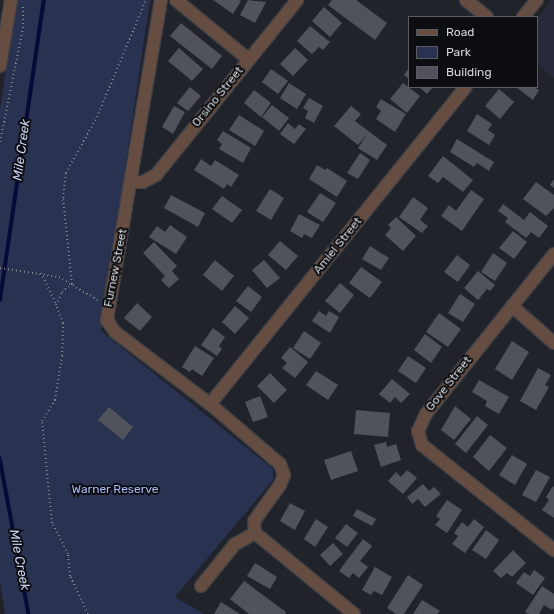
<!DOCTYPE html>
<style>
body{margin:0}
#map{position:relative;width:554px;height:614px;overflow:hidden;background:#21232b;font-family:Rubik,sans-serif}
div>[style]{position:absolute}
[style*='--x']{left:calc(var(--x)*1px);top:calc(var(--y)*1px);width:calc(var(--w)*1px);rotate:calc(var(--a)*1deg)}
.built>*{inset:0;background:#272b39}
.green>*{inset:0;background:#2a3251}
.stream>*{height:3.5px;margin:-1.75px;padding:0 1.75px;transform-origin:1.75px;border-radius:1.75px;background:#070936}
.building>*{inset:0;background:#50535c}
.path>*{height:2px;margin-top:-1px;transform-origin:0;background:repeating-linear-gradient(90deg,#83858c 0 1px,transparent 0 4px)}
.roads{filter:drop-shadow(1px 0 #3e4047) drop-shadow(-1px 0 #3e4047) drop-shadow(0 1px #3e4047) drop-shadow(0 -1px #3e4047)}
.minor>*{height:12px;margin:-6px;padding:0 6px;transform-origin:6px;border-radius:6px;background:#664d42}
span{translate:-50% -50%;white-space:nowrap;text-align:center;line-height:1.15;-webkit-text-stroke:4px #0c0d10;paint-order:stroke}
.street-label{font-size:12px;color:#d4d6db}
.park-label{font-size:12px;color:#a9bbfa}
.water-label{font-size:13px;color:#c9d3f3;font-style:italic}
.legend{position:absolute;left:408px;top:16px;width:130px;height:72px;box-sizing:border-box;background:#0c0d10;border:1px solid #5c5d61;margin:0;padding:5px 7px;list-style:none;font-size:12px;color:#d4d6db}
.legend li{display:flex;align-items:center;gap:8px;height:20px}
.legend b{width:20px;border:1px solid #5c5d61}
</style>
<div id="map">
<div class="built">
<div style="clip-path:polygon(552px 0,554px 0,554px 78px,537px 64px,537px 19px)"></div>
</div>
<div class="green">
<div style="clip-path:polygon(16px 0,150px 0,101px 331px,273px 469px,273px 480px,175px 597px,204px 614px,5px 614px,0 581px,0 110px)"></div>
</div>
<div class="stream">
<div style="--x:0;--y:300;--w:303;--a:-81.7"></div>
<div style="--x:0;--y:458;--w:159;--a:79.5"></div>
</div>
<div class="building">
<div style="clip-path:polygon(213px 0,239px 0,241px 1px,233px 14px)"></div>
<div style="clip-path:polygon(248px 0,266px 2px,255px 23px,240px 15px)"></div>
<div style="clip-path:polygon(332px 0,356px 0,387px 23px,375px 40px,328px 5px)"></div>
<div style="clip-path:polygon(324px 7px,342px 23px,330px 37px,312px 21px)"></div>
<div style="clip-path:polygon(181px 23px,222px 56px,212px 69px,170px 36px)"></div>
<div style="clip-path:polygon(310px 26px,330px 42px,323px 50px,319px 47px,312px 54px,297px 41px)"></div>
<div style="clip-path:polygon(179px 48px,203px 69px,192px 81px,168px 61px)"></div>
<div style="clip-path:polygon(295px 48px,308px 60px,293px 76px,280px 64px)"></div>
<div style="clip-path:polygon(409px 68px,409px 79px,404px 75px)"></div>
<div style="clip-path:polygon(271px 69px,288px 81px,278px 94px,262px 82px)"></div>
<div style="clip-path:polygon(289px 83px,306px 94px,297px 109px,280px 98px)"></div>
<div style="clip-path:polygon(403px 83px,420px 96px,407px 113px,390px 99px)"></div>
<div style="clip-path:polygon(190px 87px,201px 96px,188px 111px,177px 103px)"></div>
<div style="clip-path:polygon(419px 87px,433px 87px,427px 94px)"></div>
<div style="clip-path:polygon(516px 87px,534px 87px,539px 90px,533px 100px)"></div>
<div style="clip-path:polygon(499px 89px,514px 102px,500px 119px,485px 106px)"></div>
<div style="clip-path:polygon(254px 90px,271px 103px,261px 117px,244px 103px)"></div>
<div style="clip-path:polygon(309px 98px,323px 106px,314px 123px,305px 118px,308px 111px,303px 108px)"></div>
<div style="clip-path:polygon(381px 99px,406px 114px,395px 132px,376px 119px,381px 111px,376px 107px)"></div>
<div style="clip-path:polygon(272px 105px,289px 118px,279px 131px,262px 117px)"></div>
<div style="clip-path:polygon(174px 106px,185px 112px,173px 134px,162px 127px)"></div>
<div style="clip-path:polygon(351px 106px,361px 114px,355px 121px,387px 145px,377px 160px,358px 148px,367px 134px,358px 145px,334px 126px)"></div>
<div style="clip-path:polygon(477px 114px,492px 124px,488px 130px,495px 135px,489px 145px,467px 131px)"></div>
<div style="clip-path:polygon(239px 115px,264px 131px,255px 146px,229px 130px)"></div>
<div style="clip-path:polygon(288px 123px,295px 129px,299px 124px,306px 129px,294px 144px,280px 134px)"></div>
<div style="clip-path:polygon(223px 131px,251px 148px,243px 163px,219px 149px,222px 144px,217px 140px)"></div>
<div style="clip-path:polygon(457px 139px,494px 162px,489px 171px,477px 163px,474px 167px,450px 152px)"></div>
<div style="clip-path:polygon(360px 153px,370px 160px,358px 179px,347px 173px)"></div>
<div style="clip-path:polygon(443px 156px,473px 180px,463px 192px,443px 177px,438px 183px,428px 176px)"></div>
<div style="clip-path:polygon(201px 159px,211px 166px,215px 160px,239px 175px,231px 187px,227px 184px,224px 189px,194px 170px)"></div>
<div style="clip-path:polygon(317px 165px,325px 170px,327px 168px,347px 181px,337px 197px,309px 179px)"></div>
<div style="clip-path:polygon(554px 179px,554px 188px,550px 185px)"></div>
<div style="clip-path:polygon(536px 182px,554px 195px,554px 208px,546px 216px,523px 199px)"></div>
<div style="clip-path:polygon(270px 189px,284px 198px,271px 220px,256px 211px)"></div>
<div style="clip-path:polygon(471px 190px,484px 199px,462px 231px,441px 216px,449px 205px,456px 211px)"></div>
<div style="clip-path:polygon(320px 193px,336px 203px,323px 222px,307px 212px)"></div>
<div style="clip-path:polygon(171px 195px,205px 213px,198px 227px,164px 208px)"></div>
<div style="clip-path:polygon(222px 196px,242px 210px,232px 223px,212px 209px)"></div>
<div style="clip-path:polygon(413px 197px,428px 208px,420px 220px,428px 226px,422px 233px,399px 217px)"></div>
<div style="clip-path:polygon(503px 204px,524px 220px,530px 212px,548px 226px,539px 238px,531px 232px,526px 238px,505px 222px,508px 218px,498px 211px)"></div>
<div style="clip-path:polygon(299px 214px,320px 225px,312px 238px,304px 234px,302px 238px,290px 231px)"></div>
<div style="clip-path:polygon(396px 217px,416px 236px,403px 251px,385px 235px,391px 228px,388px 225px)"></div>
<div style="clip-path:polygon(170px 225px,187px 237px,176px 254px,149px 237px,157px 226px,165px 232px)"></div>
<div style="clip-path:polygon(513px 231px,527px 242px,514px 259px,499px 248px)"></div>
<div style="clip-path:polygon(280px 241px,298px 256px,286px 270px,268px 255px)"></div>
<div style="clip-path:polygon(154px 242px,177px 266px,172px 271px,179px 279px,169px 288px,161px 280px,165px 276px,143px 253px)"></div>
<div style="clip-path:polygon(370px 246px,389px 258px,381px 270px,362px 259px)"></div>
<div style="clip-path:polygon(493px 253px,507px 263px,495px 281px,481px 272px)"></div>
<div style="clip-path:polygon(457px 255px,470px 265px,458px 282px,444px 272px)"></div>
<div style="clip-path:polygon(215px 260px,234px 276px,222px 291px,203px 275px)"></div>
<div style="clip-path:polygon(264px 260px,280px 278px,267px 288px,252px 270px)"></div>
<div style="clip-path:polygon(361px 267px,382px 282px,370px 298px,349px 283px)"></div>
<div style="clip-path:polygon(478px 271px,495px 285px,490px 291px,487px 289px,478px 300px,464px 288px)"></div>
<div style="clip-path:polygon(340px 283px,354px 295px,340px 313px,325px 301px)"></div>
<div style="clip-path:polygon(248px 286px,262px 297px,251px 312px,236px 301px)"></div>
<div style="clip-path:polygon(460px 294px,475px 304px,463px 322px,448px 313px)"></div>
<div style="clip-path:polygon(137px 303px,152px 317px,140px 331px,124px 318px)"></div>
<div style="clip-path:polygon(235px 306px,249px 318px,235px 334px,222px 322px)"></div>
<div style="clip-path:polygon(319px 311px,326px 316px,329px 311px,339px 317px,330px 333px,312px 321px)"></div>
<div style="clip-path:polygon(439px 313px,461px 329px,448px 347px,426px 332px)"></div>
<div style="clip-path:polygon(213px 328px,225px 337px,219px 346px,222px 349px,217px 356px,201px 345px)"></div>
<div style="clip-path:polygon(304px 331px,321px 343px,310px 359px,293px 348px)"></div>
<div style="clip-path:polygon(425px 334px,442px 347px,431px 363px,414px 350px)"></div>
<div style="clip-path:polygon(512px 341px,529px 352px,512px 380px,495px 369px)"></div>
<div style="clip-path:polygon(195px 346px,214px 358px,202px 376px,192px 369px,190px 372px,182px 367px)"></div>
<div style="clip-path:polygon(290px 347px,308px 362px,295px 378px,282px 368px,287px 363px,281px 358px)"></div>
<div style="clip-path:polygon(408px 356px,426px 368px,416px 383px,398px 371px)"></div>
<div style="clip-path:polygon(538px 368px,551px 375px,545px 385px,549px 387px,536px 410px,520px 401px)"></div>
<div style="clip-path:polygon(316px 371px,338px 385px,328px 400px,306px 385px)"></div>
<div style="clip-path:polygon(270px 373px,287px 390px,274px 403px,257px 386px)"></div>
<div style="clip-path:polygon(392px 379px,410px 394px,401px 403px,395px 397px,390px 403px,379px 394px)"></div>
<div style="clip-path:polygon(479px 380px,509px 397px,499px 414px,485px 406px,487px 401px,472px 392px)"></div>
<div style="clip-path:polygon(260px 396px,268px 417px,253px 422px,245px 402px)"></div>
<div style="clip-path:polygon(455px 406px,471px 419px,454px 440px,441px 430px)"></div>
<div style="clip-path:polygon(109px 407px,133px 427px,123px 440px,98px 420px)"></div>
<div style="clip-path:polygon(356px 410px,390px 413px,388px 437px,354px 434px)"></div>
<div style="clip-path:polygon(477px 416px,488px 425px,466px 453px,455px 444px)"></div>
<div style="clip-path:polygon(490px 435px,507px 448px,489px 471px,473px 457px)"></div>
<div style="clip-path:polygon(386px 442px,387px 447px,396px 444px,401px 460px,381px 467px,374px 445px)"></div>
<div style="clip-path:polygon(351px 451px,358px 471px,331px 480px,324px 460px)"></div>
<div style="clip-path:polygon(512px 455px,527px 464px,515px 485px,499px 475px)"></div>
<div style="clip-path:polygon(407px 470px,417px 478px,403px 494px,388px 481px,396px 472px,401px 477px)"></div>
<div style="clip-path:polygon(536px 470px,550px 477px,536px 502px,522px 495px)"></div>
<div style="clip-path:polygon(423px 484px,429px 491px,434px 487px,441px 494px,425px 507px,418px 499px,412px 504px,407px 497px)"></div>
<div style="clip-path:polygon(553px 486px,554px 487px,554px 518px,542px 510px,549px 500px,546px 497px)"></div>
<div style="clip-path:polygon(447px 500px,462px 510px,447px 533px,435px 525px,440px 519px,436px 516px)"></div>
<div style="clip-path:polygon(290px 503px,305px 511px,295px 530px,280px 521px)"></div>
<div style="clip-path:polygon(357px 509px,376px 519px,372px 526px,353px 516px)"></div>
<div style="clip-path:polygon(316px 519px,328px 527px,315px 547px,304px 539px)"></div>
<div style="clip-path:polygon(474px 519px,484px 527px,465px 553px,452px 544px,458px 536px,454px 533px,462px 522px,468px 527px)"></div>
<div style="clip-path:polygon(346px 524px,358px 533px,347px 547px,335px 538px)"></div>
<div style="clip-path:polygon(486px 530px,499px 540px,486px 559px,472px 550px)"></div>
<div style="clip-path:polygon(363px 539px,372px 546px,360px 561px,368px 567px,359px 578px,353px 573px,349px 578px,339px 571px)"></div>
<div style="clip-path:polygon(333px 543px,343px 554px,330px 566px,320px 555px)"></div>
<div style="clip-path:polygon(513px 550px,526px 563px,512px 577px,507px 573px,501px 578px,493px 571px)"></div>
<div style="clip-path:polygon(255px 563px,277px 577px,270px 589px,247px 576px)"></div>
<div style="clip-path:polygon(375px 567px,392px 577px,382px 595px,374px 591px,371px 595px,362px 590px)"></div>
<div style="clip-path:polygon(534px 570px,545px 578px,533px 595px,516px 583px,524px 572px,530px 576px)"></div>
<div style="clip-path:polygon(408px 575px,423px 585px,404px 614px,396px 614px,387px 608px)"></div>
<div style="clip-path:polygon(244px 581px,286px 612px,285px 614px,249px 614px,230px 599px)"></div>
<div style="clip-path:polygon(542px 586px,554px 594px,554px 608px,552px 610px,544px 605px,539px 614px,529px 614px,525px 612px)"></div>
<div style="clip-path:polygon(422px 600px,440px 611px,437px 614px,413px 614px)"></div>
<div style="clip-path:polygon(221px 602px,240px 614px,214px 614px)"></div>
</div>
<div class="path">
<div style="--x:0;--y:142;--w:116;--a:-78.6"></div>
<div style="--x:23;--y:28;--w:22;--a:-90"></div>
<div style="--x:0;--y:268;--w:60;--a:8.7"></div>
<div style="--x:59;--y:277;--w:47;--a:31"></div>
<div style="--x:41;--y:273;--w:34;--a:64"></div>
<div style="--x:88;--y:614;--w:42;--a:-115.3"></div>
<div style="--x:70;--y:576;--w:22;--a:-95"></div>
<div style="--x:68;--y:554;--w:35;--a:-117"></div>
<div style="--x:52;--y:523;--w:102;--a:-95.6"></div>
<div style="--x:42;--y:421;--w:25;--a:-58"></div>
<div style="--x:55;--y:400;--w:45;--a:-81"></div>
<div style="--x:62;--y:356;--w:33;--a:-88"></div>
<div style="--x:63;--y:323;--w:19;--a:-111"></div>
<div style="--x:56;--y:305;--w:14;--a:-65"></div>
<div style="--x:62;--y:292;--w:13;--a:-39"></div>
<div style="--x:72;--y:284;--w:86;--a:-96"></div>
<div style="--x:63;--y:198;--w:25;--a:-83"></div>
<div style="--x:66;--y:173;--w:64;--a:-61"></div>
<div style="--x:97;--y:117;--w:127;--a:-67.3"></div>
</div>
<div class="roads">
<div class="minor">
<div style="--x:161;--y:0;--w:325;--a:99.6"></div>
<div style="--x:107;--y:320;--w:14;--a:56"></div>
<div style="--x:115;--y:332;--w:119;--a:37.2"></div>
<div style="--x:210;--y:404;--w:84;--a:40.7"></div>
<div style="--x:274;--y:459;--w:8;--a:40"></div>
<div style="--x:280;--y:464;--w:12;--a:70"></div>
<div style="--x:284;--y:475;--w:11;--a:112"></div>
<div style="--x:280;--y:485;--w:44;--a:125.8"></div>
<div style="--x:254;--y:521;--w:12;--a:85"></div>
<div style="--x:255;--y:533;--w:23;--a:151"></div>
<div style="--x:235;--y:544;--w:54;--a:129"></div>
<div style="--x:176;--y:0;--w:94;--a:39.4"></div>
<div style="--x:466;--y:0;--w:27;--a:39"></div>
<div style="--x:523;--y:17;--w:22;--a:-51"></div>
<div style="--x:0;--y:66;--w:67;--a:-80.5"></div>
<div style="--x:132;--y:182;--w:11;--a:0"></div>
<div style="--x:143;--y:182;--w:15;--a:-28"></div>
<div style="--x:156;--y:175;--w:225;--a:-51.1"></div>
<div style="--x:554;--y:254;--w:205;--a:128.7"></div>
<div style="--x:426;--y:414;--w:19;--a:115"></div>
<div style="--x:418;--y:431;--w:15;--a:74"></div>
<div style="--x:422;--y:445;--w:169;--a:38.5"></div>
<div style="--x:512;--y:306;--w:56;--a:41.4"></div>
<div style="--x:210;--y:404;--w:407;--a:-51.1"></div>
<div style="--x:255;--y:533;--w:128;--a:39.3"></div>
</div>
</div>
<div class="street-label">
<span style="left:218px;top:97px;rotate:-51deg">Orsino Street</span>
<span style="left:338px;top:246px;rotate:-51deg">Amiel Street</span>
<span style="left:116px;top:268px;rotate:-79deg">Furnew Street</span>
<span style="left:449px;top:384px;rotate:-52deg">Gove Street</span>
</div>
<div class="park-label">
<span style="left:115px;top:490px">Warner Reserve</span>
</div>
<div class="water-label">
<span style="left:22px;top:150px;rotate:-82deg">Mile Creek</span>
<span style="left:19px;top:560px;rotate:79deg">Mile Creek</span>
</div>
<ul class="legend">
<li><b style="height:5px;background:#664d42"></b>Road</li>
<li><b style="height:11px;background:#2a3251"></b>Park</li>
<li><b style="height:11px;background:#50535c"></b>Building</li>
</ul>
</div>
